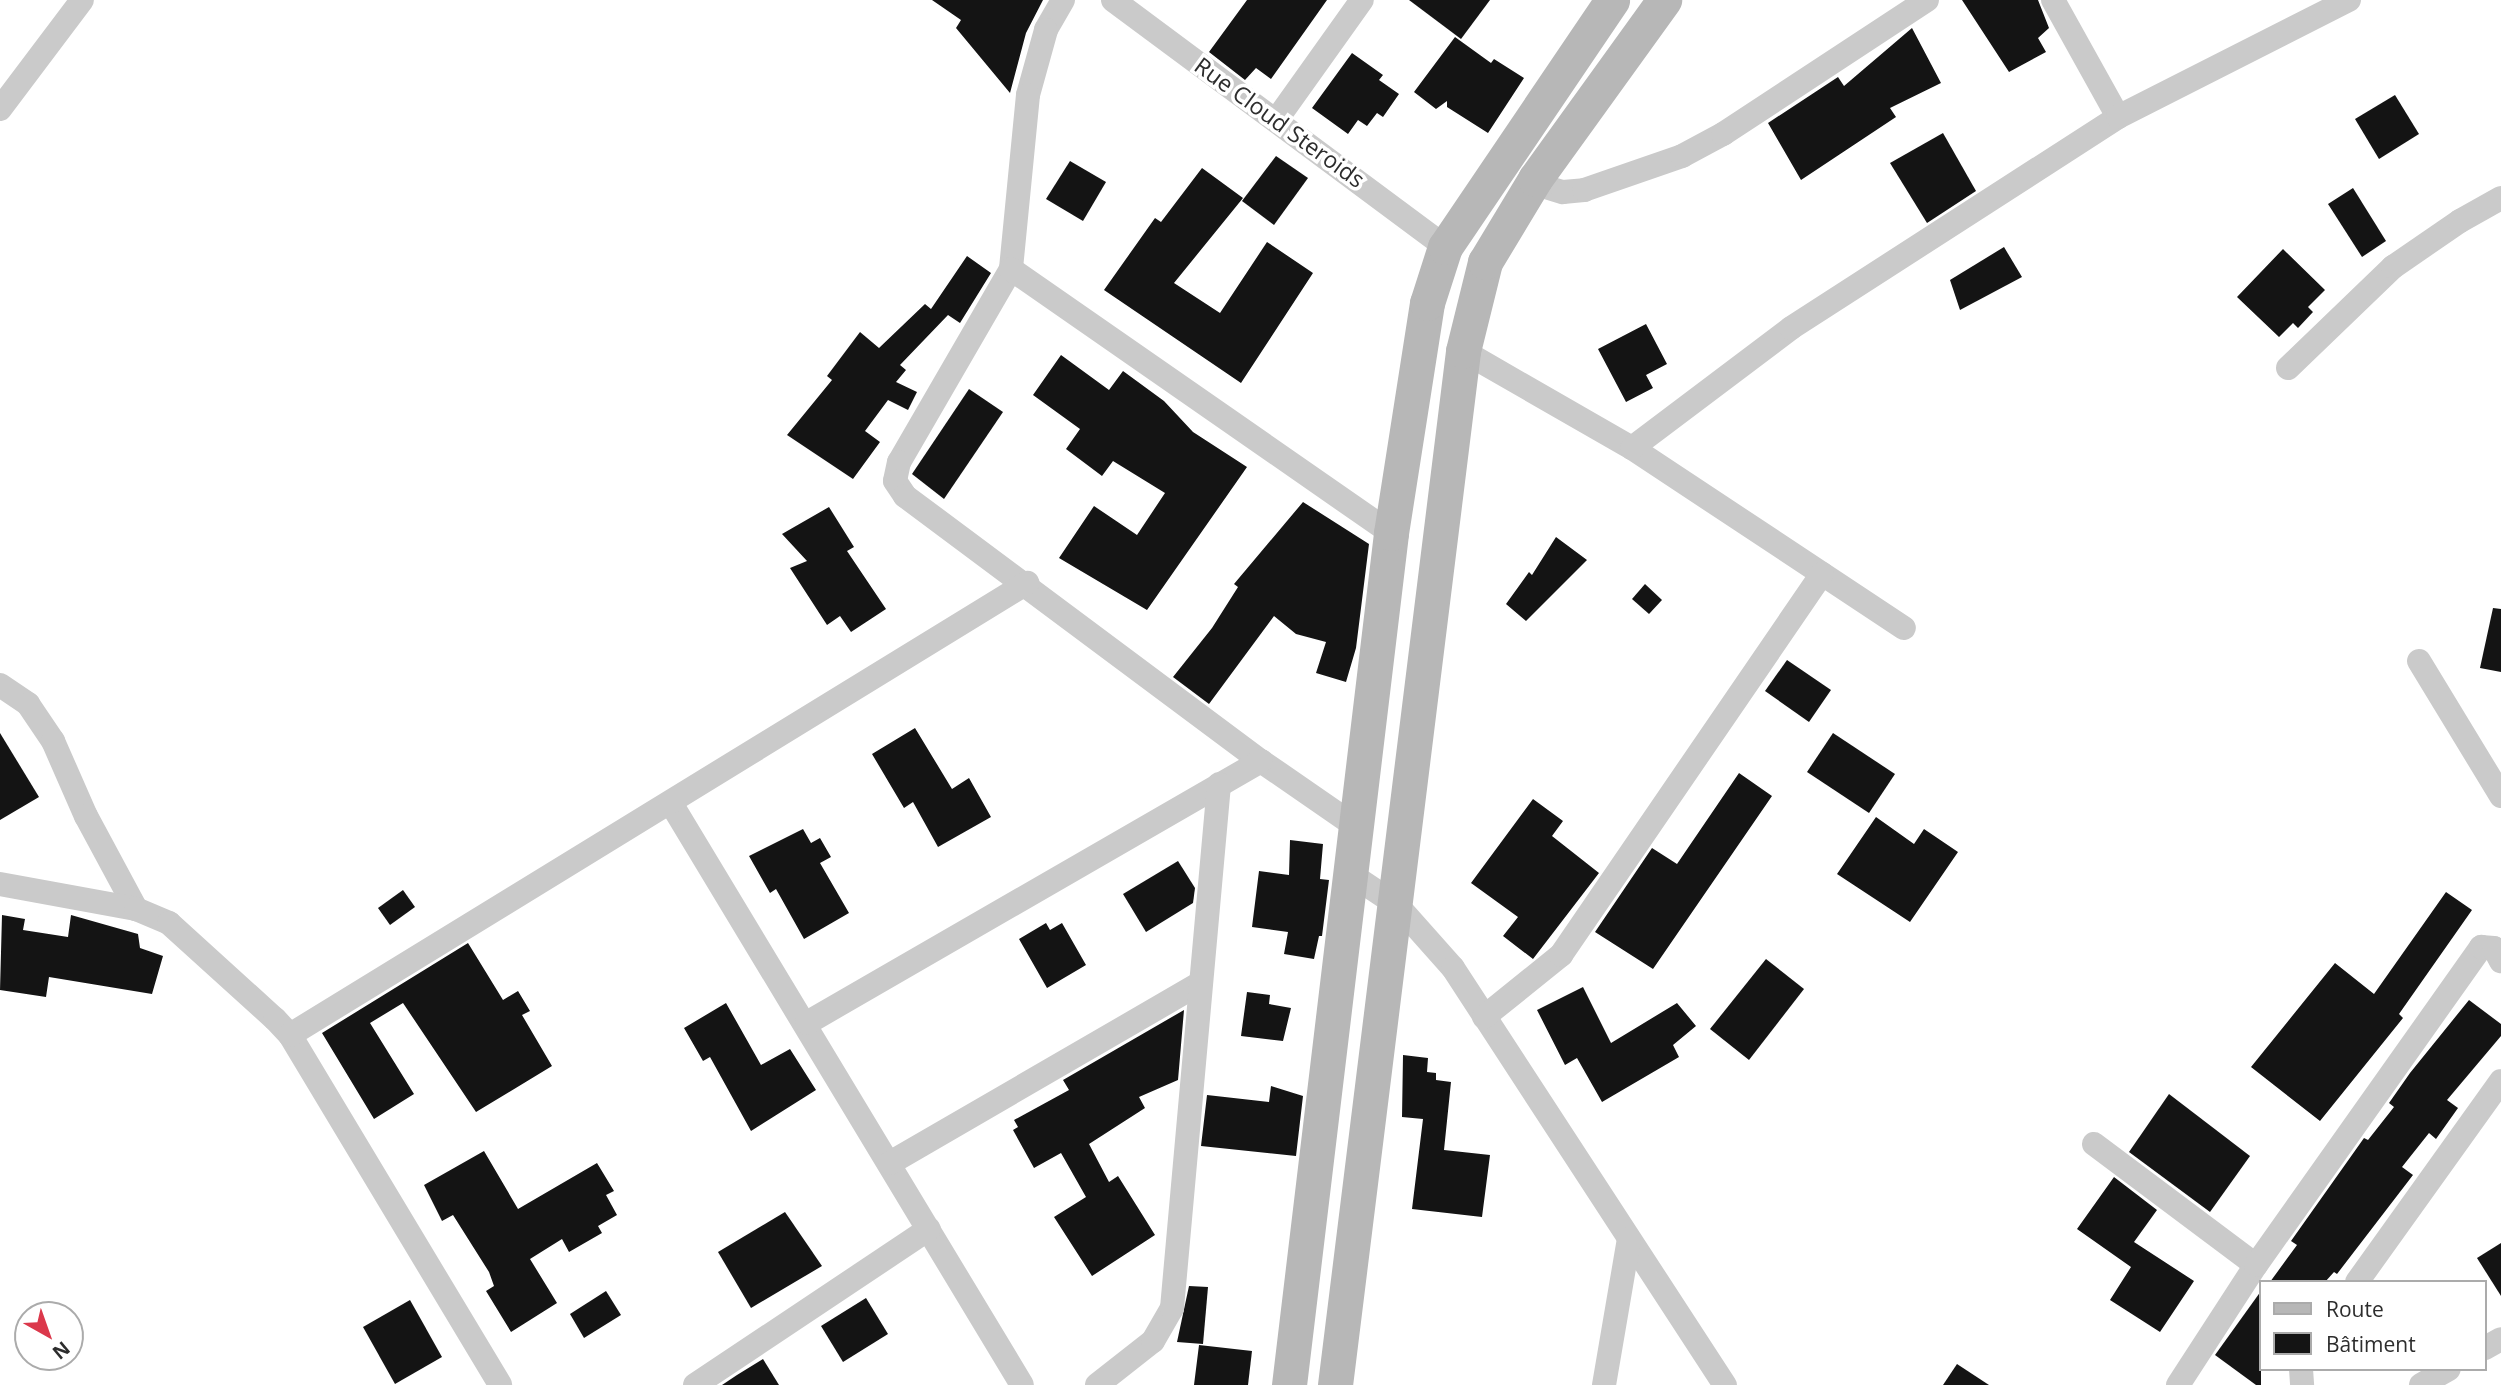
<!DOCTYPE html>
<meta charset="utf-8">
<style>
body{margin:0}
#map{position:relative;width:2501px;height:1385px;overflow:hidden;background:#fff;font-family:"Open Sans",sans-serif}
div>[style]{position:absolute}
[style*='--x']{left:calc(var(--x)*1px);top:calc(var(--y)*1px);width:calc(var(--w)*1px);rotate:calc(var(--a)*1deg)}
.building>*{inset:0;background:#141414}
.minor>*{height:24px;margin:-12px;padding:0 12px;transform-origin:12px;border-radius:12px;background:#cacaca}
.secondary>*{height:35px;margin:-17.5px;padding:0 17.5px;transform-origin:17.5px;border-radius:17.5px;background:#b7b7b7}
span{translate:-50% -50%;white-space:nowrap;text-align:center;line-height:1.15;-webkit-text-stroke:7px #fff;paint-order:stroke}
.street-label{font-size:23px;color:#2d2d2d}
.legend{position:absolute;left:2259px;top:1280px;width:228px;height:91px;box-sizing:border-box;background:#fff;border:2px solid #ababab;margin:0;padding:9px 12px;list-style:none;font-size:21px;color:#2d2d2d}
.legend li{display:flex;align-items:center;gap:14px;height:35px}
.legend b{width:35px;border:2px solid #ababab}
.north{position:absolute;left:14px;top:1301px;width:70px;height:70px;box-sizing:border-box;background:#fff;border:2px solid #ababab;border-radius:50%;rotate:140deg;font-size:19px;font-weight:700;line-height:28px;text-align:center;color:#2d2d2d}
.north::after{content:'';display:block;margin:auto;width:24px;height:32px;background:#db384b;clip-path:polygon(50% 0,100% 100%,50% 72%,0 100%)}
</style>
<div id="map">
<div class="building">
<div style="clip-path:polygon(932px 0,1043px 0,1026px 33px,1010px 93px,956px 28px,961px 20px)"></div>
<div style="clip-path:polygon(1247px 0,1327px 0,1271px 79px,1256px 68px,1245px 80px,1209px 52px)"></div>
<div style="clip-path:polygon(1409px 0,1490px 0,1461px 39px)"></div>
<div style="clip-path:polygon(1962px 0,2038px 0,2049px 28px,2038px 38px,2046px 52px,2009px 72px)"></div>
<div style="clip-path:polygon(1912px 28px,1941px 83px,1890px 108px,1896px 117px,1801px 180px,1768px 123px,1838px 77px,1844px 86px)"></div>
<div style="clip-path:polygon(1455px 37px,1491px 63px,1494px 59px,1524px 78px,1488px 133px,1447px 107px,1447px 101px,1436px 109px,1414px 92px)"></div>
<div style="clip-path:polygon(1352px 53px,1383px 75px,1379px 80px,1399px 94px,1383px 117px,1377px 113px,1367px 126px,1358px 120px,1348px 134px,1312px 108px)"></div>
<div style="clip-path:polygon(2395px 95px,2419px 134px,2379px 159px,2355px 119px)"></div>
<div style="clip-path:polygon(1943px 133px,1976px 191px,1927px 223px,1890px 163px)"></div>
<div style="clip-path:polygon(1276px 156px,1308px 178px,1274px 225px,1242px 201px)"></div>
<div style="clip-path:polygon(1070px 161px,1106px 182px,1083px 221px,1046px 199px)"></div>
<div style="clip-path:polygon(1202px 168px,1243px 198px,1174px 283px,1220px 313px,1267px 242px,1313px 273px,1241px 383px,1104px 290px,1155px 218px,1161px 222px)"></div>
<div style="clip-path:polygon(2353px 188px,2386px 241px,2362px 257px,2328px 204px)"></div>
<div style="clip-path:polygon(2004px 247px,2022px 277px,1960px 310px,1950px 280px)"></div>
<div style="clip-path:polygon(2283px 249px,2325px 290px,2308px 307px,2313px 312px,2298px 328px,2293px 323px,2279px 337px,2237px 297px)"></div>
<div style="clip-path:polygon(967px 256px,991px 273px,960px 323px,948px 315px,900px 365px,906px 370px,896px 382px,917px 392px,908px 410px,888px 400px,865px 431px,880px 442px,853px 479px,787px 435px,832px 380px,827px 376px,860px 332px,879px 348px,925px 304px,931px 309px)"></div>
<div style="clip-path:polygon(1646px 324px,1667px 364px,1646px 375px,1653px 388px,1626px 402px,1598px 349px)"></div>
<div style="clip-path:polygon(1061px 355px,1109px 390px,1123px 371px,1164px 401px,1193px 432px,1247px 467px,1147px 610px,1059px 558px,1094px 506px,1137px 535px,1165px 493px,1113px 461px,1102px 476px,1066px 449px,1080px 429px,1033px 395px)"></div>
<div style="clip-path:polygon(969px 389px,1003px 412px,944px 499px,912px 474px)"></div>
<div style="clip-path:polygon(1303px 502px,1369px 544px,1356px 648px,1346px 682px,1316px 673px,1326px 642px,1296px 634px,1274px 616px,1209px 704px,1173px 677px,1212px 628px,1238px 587px,1234px 584px)"></div>
<div style="clip-path:polygon(829px 507px,854px 547px,847px 551px,886px 609px,851px 632px,840px 616px,827px 625px,790px 568px,807px 561px,782px 534px)"></div>
<div style="clip-path:polygon(1556px 537px,1587px 560px,1526px 621px,1506px 604px,1529px 572px,1532px 575px)"></div>
<div style="clip-path:polygon(1645px 584px,1662px 600px,1649px 614px,1632px 599px)"></div>
<div style="clip-path:polygon(2493px 608px,2501px 609px,2501px 672px,2480px 668px)"></div>
<div style="clip-path:polygon(1787px 660px,1831px 690px,1809px 722px,1765px 691px)"></div>
<div style="clip-path:polygon(915px 728px,952px 789px,969px 778px,991px 817px,938px 847px,913px 802px,904px 808px,872px 754px)"></div>
<div style="clip-path:polygon(0 733px,39px 797px,0 820px)"></div>
<div style="clip-path:polygon(1833px 733px,1895px 774px,1869px 813px,1807px 772px)"></div>
<div style="clip-path:polygon(1739px 773px,1772px 796px,1653px 969px,1595px 932px,1652px 848px,1677px 864px)"></div>
<div style="clip-path:polygon(1533px 799px,1563px 821px,1552px 836px,1599px 873px,1533px 959px,1503px 936px,1518px 917px,1471px 883px)"></div>
<div style="clip-path:polygon(1876px 817px,1914px 844px,1924px 829px,1958px 852px,1910px 922px,1837px 874px)"></div>
<div style="clip-path:polygon(803px 829px,811px 843px,820px 838px,831px 857px,820px 863px,849px 913px,804px 939px,776px 889px,770px 893px,749px 856px)"></div>
<div style="clip-path:polygon(1290px 840px,1323px 844px,1320px 879px,1329px 880px,1322px 936px,1319px 936px,1314px 959px,1284px 954px,1288px 932px,1252px 927px,1259px 871px,1289px 875px)"></div>
<div style="clip-path:polygon(1178px 861px,1195px 888px,1193px 903px,1146px 932px,1123px 894px)"></div>
<div style="clip-path:polygon(403px 890px,415px 907px,390px 925px,378px 908px)"></div>
<div style="clip-path:polygon(2446px 892px,2472px 910px,2399px 1014px,2403px 1018px,2320px 1121px,2251px 1067px,2335px 963px,2374px 994px)"></div>
<div style="clip-path:polygon(2px 915px,25px 919px,23px 930px,68px 937px,71px 915px,138px 934px,140px 948px,163px 956px,152px 994px,49px 977px,46px 997px,0 990px)"></div>
<div style="clip-path:polygon(1046px 923px,1050px 930px,1062px 923px,1086px 965px,1047px 988px,1019px 939px)"></div>
<div style="clip-path:polygon(468px 943px,503px 1000px,518px 991px,530px 1011px,522px 1015px,552px 1066px,476px 1112px,403px 1003px,370px 1023px,414px 1094px,374px 1119px,322px 1033px)"></div>
<div style="clip-path:polygon(1766px 959px,1804px 989px,1749px 1060px,1710px 1029px)"></div>
<div style="clip-path:polygon(1583px 987px,1611px 1043px,1677px 1003px,1696px 1026px,1673px 1045px,1679px 1057px,1602px 1102px,1577px 1058px,1565px 1065px,1537px 1010px)"></div>
<div style="clip-path:polygon(1247px 992px,1270px 995px,1269px 1004px,1291px 1008px,1283px 1041px,1241px 1036px)"></div>
<div style="clip-path:polygon(2469px 1000px,2501px 1024px,2501px 1036px,2447px 1100px,2458px 1108px,2436px 1139px,2429px 1133px,2402px 1167px,2413px 1175px,2337px 1274px,2334px 1272px,2325px 1282px,2270px 1282px,2297px 1245px,2291px 1241px,2364px 1138px,2368px 1140px,2394px 1107px,2389px 1103px,2410px 1073px)"></div>
<div style="clip-path:polygon(726px 1003px,761px 1065px,790px 1049px,816px 1090px,751px 1131px,710px 1057px,703px 1061px,684px 1028px)"></div>
<div style="clip-path:polygon(1184px 1010px,1178px 1080px,1139px 1097px,1145px 1108px,1089px 1144px,1109px 1182px,1118px 1176px,1155px 1235px,1092px 1276px,1054px 1217px,1086px 1197px,1061px 1153px,1034px 1168px,1013px 1130px,1018px 1127px,1014px 1120px,1069px 1090px,1063px 1080px)"></div>
<div style="clip-path:polygon(1403px 1055px,1428px 1058px,1427px 1072px,1436px 1073px,1436px 1080px,1451px 1082px,1444px 1150px,1490px 1155px,1482px 1217px,1412px 1209px,1423px 1119px,1402px 1117px)"></div>
<div style="clip-path:polygon(1271px 1086px,1303px 1096px,1296px 1156px,1201px 1146px,1207px 1095px,1269px 1102px)"></div>
<div style="clip-path:polygon(2169px 1094px,2250px 1156px,2210px 1212px,2129px 1152px)"></div>
<div style="clip-path:polygon(484px 1151px,518px 1209px,597px 1163px,614px 1191px,606px 1195px,617px 1215px,598px 1226px,602px 1233px,569px 1252px,562px 1239px,530px 1259px,557px 1303px,511px 1332px,486px 1291px,494px 1286px,489px 1272px,453px 1215px,442px 1221px,424px 1185px)"></div>
<div style="clip-path:polygon(2114px 1177px,2157px 1210px,2134px 1242px,2194px 1281px,2160px 1332px,2110px 1300px,2131px 1267px,2077px 1229px)"></div>
<div style="clip-path:polygon(785px 1212px,822px 1266px,751px 1308px,718px 1252px)"></div>
<div style="clip-path:polygon(2501px 1243px,2501px 1296px,2477px 1258px)"></div>
<div style="clip-path:polygon(1189px 1286px,1208px 1287px,1203px 1344px,1177px 1342px)"></div>
<div style="clip-path:polygon(606px 1291px,621px 1315px,584px 1338px,570px 1314px)"></div>
<div style="clip-path:polygon(2261px 1291px,2261px 1385px,2256px 1385px,2215px 1355px)"></div>
<div style="clip-path:polygon(866px 1298px,888px 1334px,843px 1362px,821px 1326px)"></div>
<div style="clip-path:polygon(410px 1300px,442px 1357px,395px 1384px,363px 1327px)"></div>
<div style="clip-path:polygon(1199px 1345px,1252px 1351px,1248px 1385px,1194px 1385px)"></div>
<div style="clip-path:polygon(763px 1359px,779px 1385px,722px 1385px,737px 1375px)"></div>
<div style="clip-path:polygon(1957px 1364px,1989px 1385px,1943px 1385px)"></div>
</div>
<div class="minor">
<div style="--x:1063;--y:0;--w:34;--a:120"></div>
<div style="--x:1046;--y:30;--w:67;--a:105.5"></div>
<div style="--x:1028;--y:95;--w:175;--a:95.6"></div>
<div style="--x:1011;--y:269;--w:223;--a:120.1"></div>
<div style="--x:899;--y:462;--w:19;--a:102"></div>
<div style="--x:895;--y:481;--w:18;--a:56"></div>
<div style="--x:905;--y:496;--w:444;--a:36.7"></div>
<div style="--x:1261;--y:761;--w:118;--a:34.6"></div>
<div style="--x:1113;--y:0;--w:414;--a:36.6"></div>
<div style="--x:2053;--y:0;--w:134;--a:60.9"></div>
<div style="--x:0;--y:109;--w:136;--a:-53"></div>
<div style="--x:1277;--y:119;--w:146;--a:-54.5"></div>
<div style="--x:1535;--y:179;--w:5;--a:79"></div>
<div style="--x:1536;--y:184;--w:28;--a:17"></div>
<div style="--x:1563;--y:192;--w:21;--a:-5"></div>
<div style="--x:1584;--y:190;--w:104;--a:-19.1"></div>
<div style="--x:1682;--y:156;--w:47;--a:-28.2"></div>
<div style="--x:1723;--y:134;--w:244;--a:-33.3"></div>
<div style="--x:1011;--y:269;--w:463;--a:34.8"></div>
<div style="--x:1463;--y:351;--w:195;--a:29.9"></div>
<div style="--x:1632;--y:448;--w:326;--a:33.5"></div>
<div style="--x:2288;--y:368;--w:146;--a:-43.9"></div>
<div style="--x:2393;--y:267;--w:81;--a:-34.5"></div>
<div style="--x:2460;--y:221;--w:47;--a:-29.3"></div>
<div style="--x:1632;--y:448;--w:199;--a:-37"></div>
<div style="--x:1791;--y:328;--w:389;--a:-32.8"></div>
<div style="--x:2118;--y:117;--w:259;--a:-26.9"></div>
<div style="--x:2419;--y:661;--w:158;--a:58.7"></div>
<div style="--x:0;--y:685;--w:34;--a:34"></div>
<div style="--x:28;--y:704;--w:45;--a:56"></div>
<div style="--x:53;--y:741;--w:82;--a:66.3"></div>
<div style="--x:86;--y:816;--w:106;--a:61.7"></div>
<div style="--x:672;--y:805;--w:677;--a:58.89"></div>
<div style="--x:1352;--y:875;--w:54;--a:33.7"></div>
<div style="--x:1397;--y:905;--w:84;--a:48.4"></div>
<div style="--x:1453;--y:968;--w:498;--a:56.9"></div>
<div style="--x:0;--y:884;--w:138;--a:10.4"></div>
<div style="--x:136;--y:909;--w:36;--a:23"></div>
<div style="--x:169;--y:923;--w:143;--a:42.2"></div>
<div style="--x:275;--y:1019;--w:22;--a:47"></div>
<div style="--x:290;--y:1035;--w:408;--a:59"></div>
<div style="--x:1484;--y:1017;--w:99;--a:-38.8"></div>
<div style="--x:1561;--y:955;--w:462;--a:-55.6"></div>
<div style="--x:807;--y:1023;--w:524;--a:-29.99"></div>
<div style="--x:290;--y:1035;--w:865;--a:-31.52"></div>
<div style="--x:2094;--y:1144;--w:202;--a:36.8"></div>
<div style="--x:890;--y:1163;--w:359;--a:-30.1"></div>
<div style="--x:2357;--y:1282;--w:247;--a:-54.4"></div>
<div style="--x:2485;--y:1348;--w:18;--a:-29"></div>
<div style="--x:2301;--y:1369;--w:16;--a:86"></div>
<div style="--x:695;--y:1385;--w:281;--a:-33.7"></div>
<div style="--x:1097;--y:1385;--w:71;--a:-38.2"></div>
<div style="--x:1153;--y:1341;--w:38;--a:-60"></div>
<div style="--x:1172;--y:1308;--w:526;--a:-84.87"></div>
<div style="--x:1604;--y:1385;--w:148;--a:-80.3"></div>
<div style="--x:2178;--y:1385;--w:143;--a:-57"></div>
<div style="--x:2256;--y:1265;--w:390;--a:-54.7"></div>
<div style="--x:2481;--y:947;--w:13;--a:4"></div>
<div style="--x:2494;--y:948;--w:15;--a:62"></div>
<div style="--x:2421;--y:1385;--w:32;--a:-30"></div>
</div>
<div class="secondary">
<div style="--x:1289;--y:1385;--w:858;--a:-83.17"></div>
<div style="--x:1391;--y:533;--w:233;--a:-81.1"></div>
<div style="--x:1427;--y:303;--w:59;--a:-72.2"></div>
<div style="--x:1445;--y:247;--w:298;--a:-55.9"></div>
<div style="--x:1335;--y:1385;--w:1042;--a:-82.94"></div>
<div style="--x:1463;--y:351;--w:92;--a:-76.1"></div>
<div style="--x:1485;--y:262;--w:97;--a:-58.9"></div>
<div style="--x:1535;--y:179;--w:221;--a:-54.2"></div>
</div>
<div class="street-label">
<span style="left:1280px;top:122px;rotate:36deg">Rue Cloud Steroids</span>
</div>
<ul class="legend">
<li><b style="height:9px;background:#b7b7b7"></b>Route</li>
<li><b style="height:19px;background:#141414"></b>Bâtiment</li>
</ul>
<div class="north">N</div>
</div>
